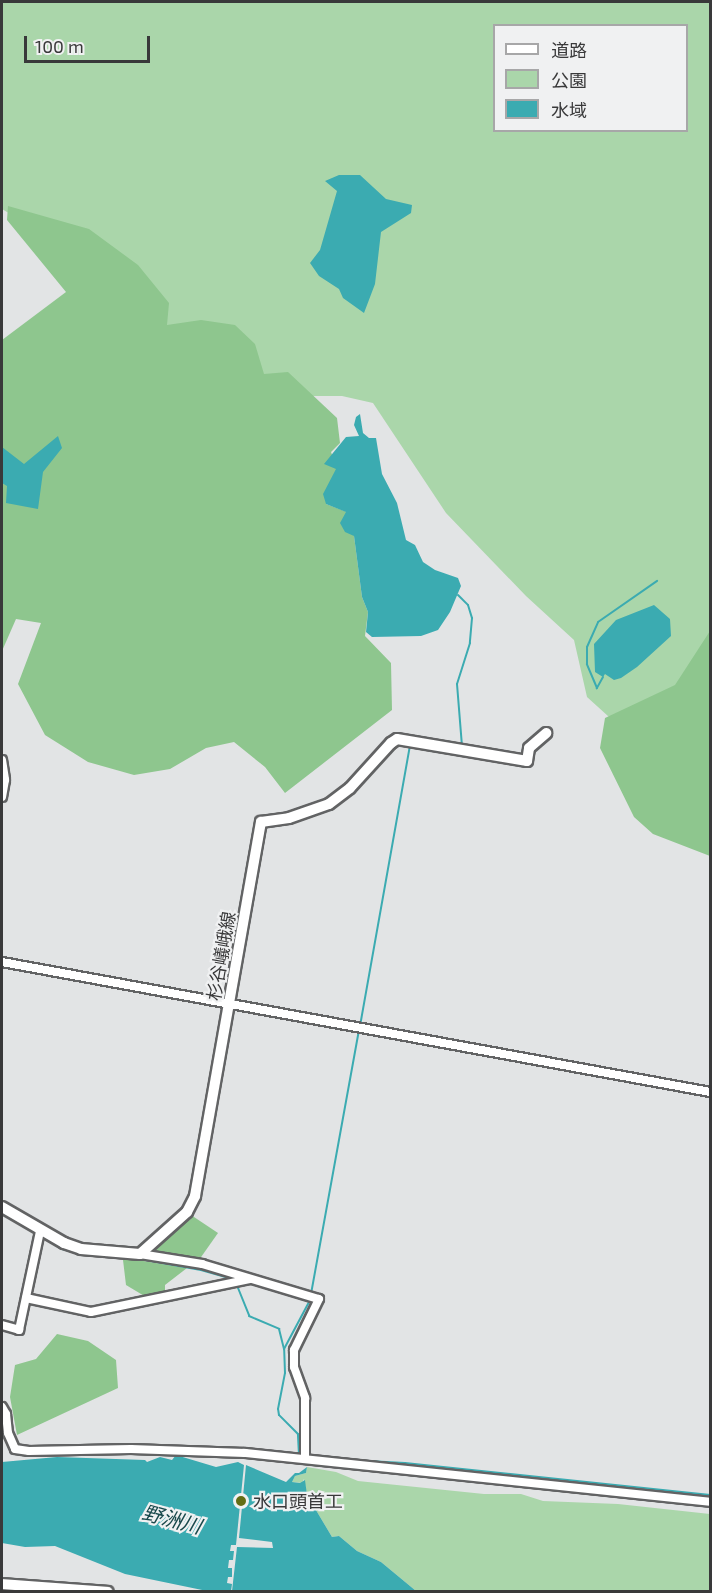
<!DOCTYPE html>
<meta charset="utf-8">
<style>
body{margin:0}
#map{position:relative;width:712px;height:1593px;overflow:hidden;background:#e2e4e5;font-family:"Exo 2","Noto Sans JP",sans-serif}
div>[style]{position:absolute}
[style*='--x']{left:calc(var(--x)*1px);top:calc(var(--y)*1px);width:calc(var(--w)*1px);rotate:calc(var(--a)*1deg)}
.green>*{inset:0;background:#aad6aa}
.forest>*{inset:0;background:#8ec68e}
.water>*{inset:0;background:#3babb1}
.stream>*{height:2px;margin:-1px;padding:0 1px;transform-origin:1px;border-radius:1px;background:#3babb1}
.roads{filter:drop-shadow(2px 0 #626364) drop-shadow(-2px 0 #626364) drop-shadow(0 2px #626364) drop-shadow(0 -2px #626364)}
.street>*{height:8px;margin:-4px;padding:0 4px;transform-origin:4px;border-radius:4px;background:#fff}
.secondary>*{height:10px;margin:-5px;padding:0 5px;transform-origin:5px;border-radius:5px;background:#fff}
.dots>*{width:16px;height:16px;translate:-50% -50%;box-sizing:border-box;border:3px solid #f0f1f2;border-radius:50%}
span{translate:-50% -50%;white-space:nowrap;text-align:center;line-height:1.15;-webkit-text-stroke:4.5px #f0f1f2;paint-order:stroke}
.street-label{font-size:18px;color:#39393a}
.poi-label{font-size:18px;color:#39393a}
.left{translate:0 -50%;text-align:left}
.water-label{font-size:20px;color:#19494c;font-style:italic}
.frame{position:absolute;inset:0;border:3px solid #39393a;pointer-events:none}
.legend{position:absolute;left:493px;top:24px;width:195px;height:108px;box-sizing:border-box;background:#f0f1f2;border:2px solid #a7a7a8;margin:0;padding:8px 10px;list-style:none;font-size:18px;color:#39393a}
.legend li{display:flex;align-items:center;gap:12px;height:30px}
.legend b{width:30px;border:2px solid #a7a7a8}
.scale{position:absolute;left:24px;top:36px;width:126px;height:27px;box-sizing:border-box;border:3px solid #39393a;border-top:0;padding-left:8px;font-size:18px;line-height:21px;white-space:nowrap;color:#39393a;-webkit-text-stroke:4px #f0f1f2;paint-order:stroke}
</style>
<div id="map">
<div class="green">
<div style="clip-path:polygon(evenodd,2px 2px,710px 2px,710px 717px,619px 726px,587px 697px,574px 640px,526px 596px,446px 513px,373px 403px,342px 396px,271px 396px,168px 336px,47px 236px,2px 209px,2px 2px,494px 26px,686px 26px,686px 130px,494px 130px,494px 26px)"></div>
<div style="clip-path:polygon(307px 1467px,336px 1472px,358px 1481px,484px 1494px,521px 1494px,543px 1501px,618px 1504px,710px 1514px,710px 1591px,416px 1591px,381px 1562px,357px 1551px,339px 1536px,332px 1537px,307px 1495px,304px 1479px,302px 1483px,292px 1482px,295px 1476px,306px 1473px)"></div>
</div>
<div class="forest">
<div style="clip-path:polygon(8px 206px,89px 229px,138px 265px,169px 303px,167px 325px,201px 320px,235px 325px,255px 344px,264px 374px,288px 372px,337px 418px,340px 443px,331px 452px,337px 468px,326px 504px,347px 512px,354px 536px,362px 597px,368px 612px,365px 636px,391px 663px,392px 710px,285px 793px,265px 767px,234px 742px,206px 748px,170px 769px,134px 775px,88px 762px,45px 735px,18px 684px,41px 623px,16px 619px,2px 651px,2px 340px,66px 292px,7px 220px)"></div>
<div style="clip-path:polygon(710px 631px,710px 856px,653px 834px,634px 817px,600px 748px,605px 718px,675px 685px)"></div>
<div style="clip-path:polygon(191px 1215px,218px 1233px,199px 1260px,150px 1251px)"></div>
<div style="clip-path:polygon(123px 1260px,137px 1260px,187px 1268px,165px 1285px,165px 1294px,146px 1297px,126px 1285px)"></div>
<div style="clip-path:polygon(57px 1334px,88px 1341px,116px 1360px,118px 1388px,17px 1435px,10px 1397px,15px 1365px,36px 1359px)"></div>
</div>
<div class="water">
<div style="clip-path:polygon(339px 175px,360px 175px,386px 199px,412px 205px,411px 213px,381px 232px,375px 284px,364px 313px,343px 298px,339px 289px,319px 276px,310px 263px,320px 250px,337px 191px,325px 181px)"></div>
<div style="clip-path:polygon(360px 414px,363px 433px,369px 438px,376px 438px,382px 474px,397px 503px,406px 540px,415px 545px,423px 562px,435px 570px,458px 578px,461px 586px,450px 612px,438px 630px,421px 636px,372px 637px,366px 632px,368px 612px,362px 597px,354px 536px,345px 532px,340px 523px,346px 512px,326px 504px,323px 494px,336px 469px,324px 464px,346px 437px,359px 436px,354px 425px,356px 417px)"></div>
<div style="clip-path:polygon(58px 436px,62px 448px,43px 472px,38px 509px,6px 503px,7px 486px,2px 483px,2px 447px,24px 464px)"></div>
<div style="clip-path:polygon(654px 605px,670px 619px,671px 636px,637px 667px,621px 678px,614px 680px,605px 674px,603px 677px,595px 672px,594px 644px,616px 620px)"></div>
<div style="clip-path:polygon(176px 1455px,216px 1467px,238px 1462px,244px 1465px,236px 1545px,231px 1545px,230px 1551px,234px 1551px,233px 1560px,229px 1560px,228px 1568px,232px 1568px,232px 1577px,228px 1577px,227px 1583px,232px 1584px,231px 1591px,207px 1591px,125px 1574px,55px 1546px,25px 1547px,2px 1543px,2px 1462px,57px 1457px,145px 1460px,147px 1462px,160px 1457px,172px 1460px)"></div>
<div style="clip-path:polygon(246px 1465px,286px 1482px,295px 1473px,299px 1473px,307px 1467px,306px 1473px,295px 1476px,292px 1482px,300px 1483px,305px 1480px,307px 1495px,332px 1537px,339px 1536px,357px 1551px,381px 1562px,416px 1591px,232px 1591px,237px 1547px,273px 1548px,272px 1542px,239px 1538px)"></div>
</div>
<div class="stream">
<div style="--x:458;--y:595;--w:14;--a:45"></div>
<div style="--x:468;--y:605;--w:14;--a:73"></div>
<div style="--x:472;--y:618;--w:25;--a:95"></div>
<div style="--x:470;--y:643;--w:43;--a:107.6"></div>
<div style="--x:457;--y:684;--w:62;--a:85.4"></div>
<div style="--x:603;--y:677;--w:13;--a:119"></div>
<div style="--x:597;--y:688;--w:26;--a:-113"></div>
<div style="--x:587;--y:664;--w:17;--a:-90"></div>
<div style="--x:587;--y:647;--w:27;--a:-66"></div>
<div style="--x:598;--y:622;--w:72;--a:-34.8"></div>
<div style="--x:360;--y:1026;--w:285;--a:-79.9"></div>
<div style="--x:50;--y:1241;--w:14;--a:34"></div>
<div style="--x:62;--y:1249;--w:16;--a:15"></div>
<div style="--x:140;--y:1259;--w:62;--a:10.2"></div>
<div style="--x:201;--y:1270;--w:33;--a:16"></div>
<div style="--x:236;--y:1283;--w:35;--a:68"></div>
<div style="--x:249;--y:1316;--w:33;--a:23"></div>
<div style="--x:279;--y:1329;--w:21;--a:76"></div>
<div style="--x:311;--y:1294;--w:267;--a:-79.7"></div>
<div style="--x:299;--y:1455;--w:21;--a:-93"></div>
<div style="--x:298;--y:1434;--w:27;--a:-135"></div>
<div style="--x:279;--y:1415;--w:6;--a:-99"></div>
<div style="--x:278;--y:1409;--w:37;--a:-79"></div>
<div style="--x:285;--y:1373;--w:24;--a:-92"></div>
<div style="--x:284;--y:1349;--w:55;--a:-62"></div>
<div style="--x:312;--y:1458;--w:93;--a:3.1"></div>
<div style="--x:405;--y:1463;--w:307;--a:6"></div>
</div>
<div class="roads">
<div class="street">
<div style="--x:2;--y:760;--w:20;--a:81"></div>
<div style="--x:5;--y:780;--w:17;--a:100"></div>
<div style="--x:2;--y:962;--w:720;--a:10.4"></div>
<div style="--x:140;--y:1254;--w:63;--a:9.2"></div>
<div style="--x:202;--y:1264;--w:122;--a:16.7"></div>
<div style="--x:319;--y:1299;--w:57;--a:116.1"></div>
<div style="--x:294;--y:1350;--w:17;--a:90"></div>
<div style="--x:294;--y:1367;--w:33;--a:70"></div>
<div style="--x:305;--y:1398;--w:61;--a:90"></div>
<div style="--x:26;--y:1298;--w:66;--a:12.2"></div>
<div style="--x:91;--y:1312;--w:162;--a:-11.7"></div>
<div style="--x:2;--y:1325;--w:18;--a:16"></div>
<div style="--x:19;--y:1330;--w:101;--a:-78"></div>
<div style="--x:2;--y:1407;--w:8;--a:60"></div>
<div style="--x:6;--y:1414;--w:19;--a:84"></div>
<div style="--x:8;--y:1433;--w:17;--a:66"></div>
<div style="--x:15;--y:1449;--w:14;--a:8"></div>
<div style="--x:29;--y:1451;--w:102;--a:-1.1"></div>
<div style="--x:131;--y:1449;--w:114;--a:2"></div>
<div style="--x:245;--y:1453;--w:468;--a:6"></div>
</div>
<div class="secondary">
<div style="--x:2;--y:1207;--w:72;--a:30.1"></div>
<div style="--x:64;--y:1243;--w:18;--a:19"></div>
<div style="--x:81;--y:1249;--w:59;--a:4.8"></div>
<div style="--x:140;--y:1254;--w:63;--a:-41.8"></div>
<div style="--x:187;--y:1212;--w:18;--a:-63"></div>
<div style="--x:195;--y:1196;--w:380;--a:-80"></div>
<div style="--x:261;--y:822;--w:28;--a:-8"></div>
<div style="--x:289;--y:818;--w:42;--a:-19.3"></div>
<div style="--x:329;--y:804;--w:26;--a:-37"></div>
<div style="--x:350;--y:788;--w:61;--a:-47.7"></div>
<div style="--x:391;--y:743;--w:7;--a:-34"></div>
<div style="--x:397;--y:739;--w:132;--a:9.6"></div>
<div style="--x:527;--y:761;--w:13;--a:-81"></div>
<div style="--x:529;--y:748;--w:23;--a:-41"></div>
<div style="--x:2;--y:1584;--w:106;--a:4.3"></div>
</div>
</div>
<div class="dots">
<div style="left:241px;top:1501px;background:#636d14"></div>
</div>
<div class="street-label">
<span style="left:221px;top:956px;rotate:-80deg">杉谷嶬峨線</span>
</div>
<div class="poi-label">
<span class="left" style="left:253px;top:1501px">水口頭首工</span>
</div>
<div class="water-label">
<span style="left:172px;top:1519px;rotate:15deg">野洲川</span>
</div>
<div class="frame"></div>
<ul class="legend">
<li><b style="height:8px;background:#fff"></b>道路</li>
<li><b style="height:16px;background:#aad6aa"></b>公園</li>
<li><b style="height:16px;background:#3babb1"></b>水域</li>
</ul>
<div class="scale">100 m</div>
</div>
